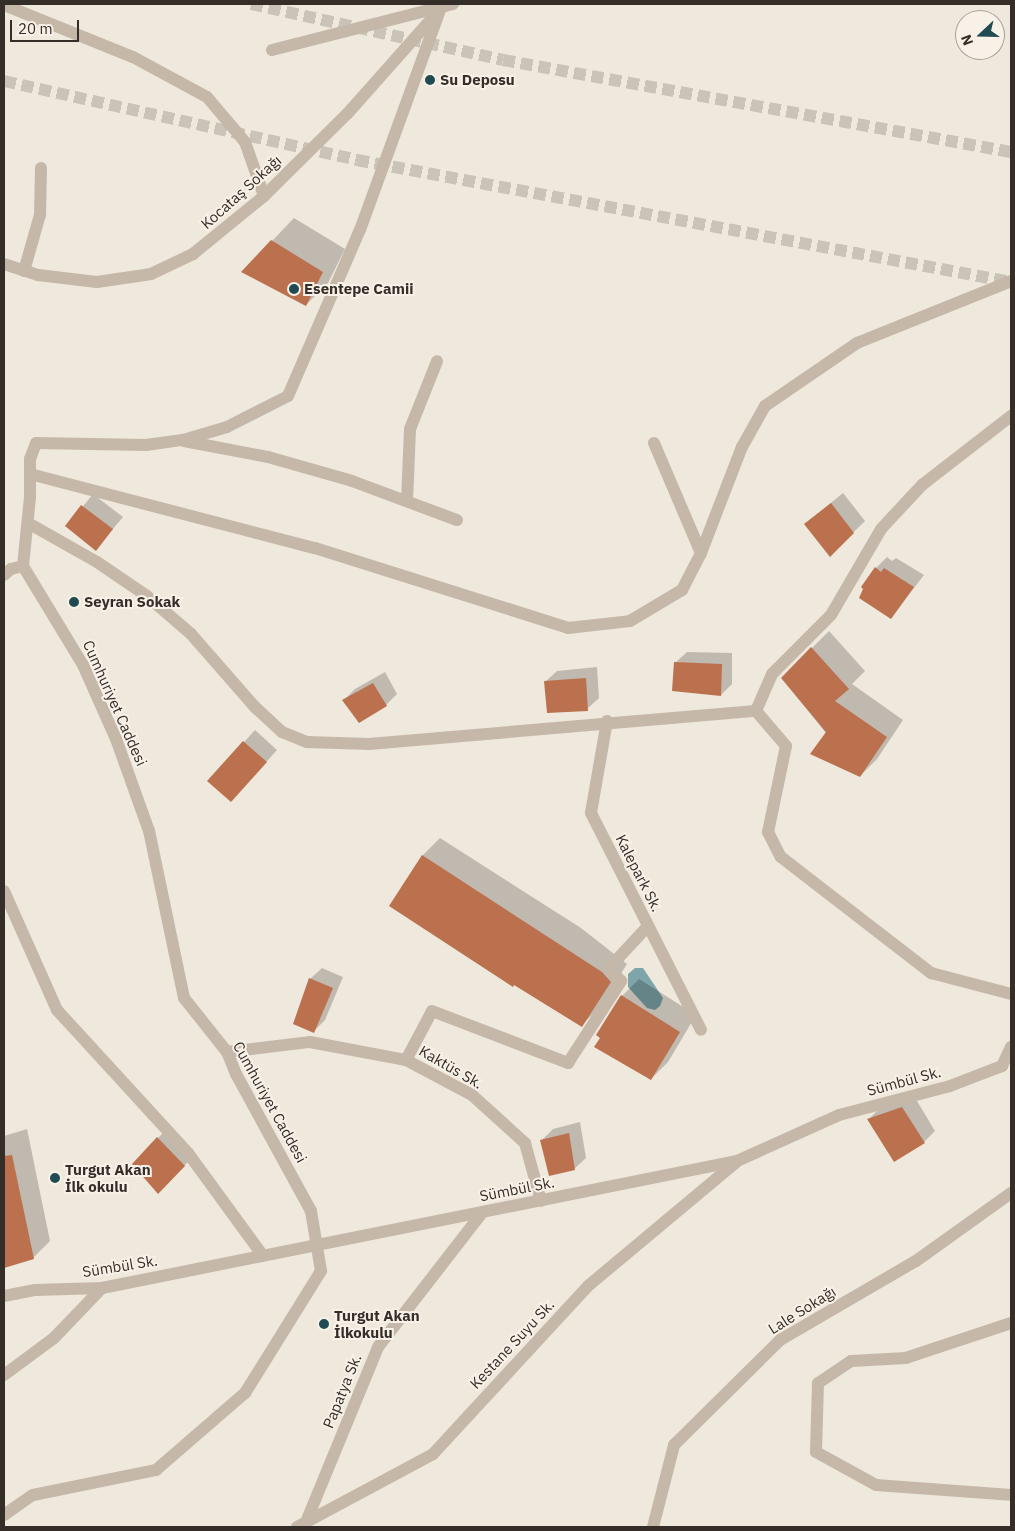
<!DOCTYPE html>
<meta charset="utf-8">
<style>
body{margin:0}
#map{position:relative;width:1015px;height:1531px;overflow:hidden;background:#efe8dc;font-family:"IBM Plex Sans",sans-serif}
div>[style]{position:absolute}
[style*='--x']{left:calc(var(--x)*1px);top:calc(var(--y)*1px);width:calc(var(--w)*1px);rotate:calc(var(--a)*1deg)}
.water>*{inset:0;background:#7da5aa}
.shadow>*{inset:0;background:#0003}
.building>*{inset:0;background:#bb704e}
.primary-tunnel>*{height:12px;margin-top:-6px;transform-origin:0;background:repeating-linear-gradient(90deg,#cac3b8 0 12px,transparent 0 18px)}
.street>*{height:12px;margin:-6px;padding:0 6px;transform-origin:6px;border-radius:6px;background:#c6b8a9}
.dots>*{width:14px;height:14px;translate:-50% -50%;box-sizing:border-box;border:2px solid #f8f1e8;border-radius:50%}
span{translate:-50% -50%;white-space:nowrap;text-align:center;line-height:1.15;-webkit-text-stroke:4px #f8f1e8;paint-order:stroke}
.poi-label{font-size:15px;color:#342d28;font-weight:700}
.left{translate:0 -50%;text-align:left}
.street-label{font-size:15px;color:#342d28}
.frame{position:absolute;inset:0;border:5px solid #342d28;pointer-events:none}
.north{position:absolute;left:955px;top:10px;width:50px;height:50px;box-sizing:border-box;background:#f8f1e8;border:1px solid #aaa39b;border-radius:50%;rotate:249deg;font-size:14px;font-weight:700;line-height:20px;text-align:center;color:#342d28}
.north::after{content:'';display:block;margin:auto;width:18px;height:22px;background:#214b52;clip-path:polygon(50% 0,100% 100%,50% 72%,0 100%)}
.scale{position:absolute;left:10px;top:20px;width:69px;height:22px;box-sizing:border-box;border:2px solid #342d28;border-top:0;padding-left:6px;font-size:15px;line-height:18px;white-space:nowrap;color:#342d28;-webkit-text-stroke:4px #f8f1e8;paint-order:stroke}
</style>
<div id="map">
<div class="water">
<div style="clip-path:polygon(635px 968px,643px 968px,663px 998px,660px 1006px,655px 1010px,647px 1008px,628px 987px,628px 974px)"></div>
</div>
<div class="shadow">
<div style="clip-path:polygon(294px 218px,345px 249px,328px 283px,306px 305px,272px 241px)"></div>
<div style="clip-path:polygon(843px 493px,865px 521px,830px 555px,805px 524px)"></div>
<div style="clip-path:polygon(93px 494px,123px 517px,96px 549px,67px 526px)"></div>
<div style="clip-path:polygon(887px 557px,892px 561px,896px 558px,924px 575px,891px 618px,865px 589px,876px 568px)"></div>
<div style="clip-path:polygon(829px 631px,865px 671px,852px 684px,903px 720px,877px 759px,860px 776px,782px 678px)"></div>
<div style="clip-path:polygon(687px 652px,732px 653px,732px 684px,721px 695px,675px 663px)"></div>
<div style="clip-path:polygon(597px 667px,599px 698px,587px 709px,545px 682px,557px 671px)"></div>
<div style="clip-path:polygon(385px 672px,397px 694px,386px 705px,344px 700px,355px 689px)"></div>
<div style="clip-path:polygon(255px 730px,277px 750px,242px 789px,209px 781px)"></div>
<div style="clip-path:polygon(440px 838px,581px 928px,627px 964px,599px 1008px,582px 1025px,391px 905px,423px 855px)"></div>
<div style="clip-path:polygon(322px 968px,343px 977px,325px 1020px,313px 1032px,310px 979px)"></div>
<div style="clip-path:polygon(639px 979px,696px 1015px,668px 1062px,651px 1079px,622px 996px)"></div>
<div style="clip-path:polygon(914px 1096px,935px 1131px,924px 1142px,869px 1119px,880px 1108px)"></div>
<div style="clip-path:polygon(580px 1122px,586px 1158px,574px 1169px,542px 1140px,553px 1129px)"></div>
<div style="clip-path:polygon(169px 1127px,196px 1154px,158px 1192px,158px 1138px)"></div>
<div style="clip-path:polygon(27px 1129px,50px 1241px,33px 1258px,4px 1267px,4px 1136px)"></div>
</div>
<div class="building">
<div style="clip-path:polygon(271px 240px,323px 272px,306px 306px,241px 272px)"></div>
<div style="clip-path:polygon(831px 503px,854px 533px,830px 557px,804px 524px)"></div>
<div style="clip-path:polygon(81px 505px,113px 529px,96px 551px,65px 526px)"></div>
<div style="clip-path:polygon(875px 567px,881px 572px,884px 568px,914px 587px,891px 619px,859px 598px,863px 589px,861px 587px)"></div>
<div style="clip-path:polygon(811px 647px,849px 689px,835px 701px,887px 737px,860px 777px,810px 754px,826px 732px,781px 678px)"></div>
<div style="clip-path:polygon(674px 662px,722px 664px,721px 696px,672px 691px)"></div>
<div style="clip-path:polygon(586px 678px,588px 711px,547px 713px,544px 681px)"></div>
<div style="clip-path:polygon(373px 683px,387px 706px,359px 723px,342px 700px)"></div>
<div style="clip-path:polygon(243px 741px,267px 762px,231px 802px,207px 781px)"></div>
<div style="clip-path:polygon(422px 855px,602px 972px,611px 982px,582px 1027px,514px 985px,513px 987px,389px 906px)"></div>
<div style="clip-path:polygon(309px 978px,333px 988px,314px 1033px,293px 1024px)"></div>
<div style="clip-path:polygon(621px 995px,680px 1032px,651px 1080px,594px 1047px,600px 1038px,596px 1035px)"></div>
<div style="clip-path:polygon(902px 1107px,925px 1143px,894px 1162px,867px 1119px)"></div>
<div style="clip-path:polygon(569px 1133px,575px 1170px,549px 1176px,540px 1140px)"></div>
<div style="clip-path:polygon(157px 1137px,185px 1166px,158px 1194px,132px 1164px)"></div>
<div style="clip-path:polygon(12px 1155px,34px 1259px,4px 1268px,4px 1156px)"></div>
</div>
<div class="primary-tunnel">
<div style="--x:251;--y:4;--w:258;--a:12.5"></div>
<div style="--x:503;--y:60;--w:516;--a:10.27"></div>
<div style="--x:4;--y:81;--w:362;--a:12.6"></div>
<div style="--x:357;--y:160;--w:665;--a:10.57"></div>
</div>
<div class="street">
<div style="--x:4;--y:5;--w:139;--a:22"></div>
<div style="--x:133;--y:57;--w:84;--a:28.4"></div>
<div style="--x:207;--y:97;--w:59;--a:49.8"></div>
<div style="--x:245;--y:142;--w:57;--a:70.6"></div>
<div style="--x:272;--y:50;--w:187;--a:-14.3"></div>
<div style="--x:4;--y:264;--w:36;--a:18"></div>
<div style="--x:38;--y:275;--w:59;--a:6.8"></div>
<div style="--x:97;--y:282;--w:55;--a:-8.4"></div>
<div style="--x:151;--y:274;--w:47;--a:-25.5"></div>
<div style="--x:193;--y:254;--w:92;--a:-39.2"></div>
<div style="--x:264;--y:196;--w:118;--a:-44.7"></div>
<div style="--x:348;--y:113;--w:132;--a:-48.4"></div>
<div style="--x:24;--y:271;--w:58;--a:-74.1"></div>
<div style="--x:40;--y:215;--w:47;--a:-88.8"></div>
<div style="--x:184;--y:441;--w:86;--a:10.8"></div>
<div style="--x:268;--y:457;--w:87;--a:15.9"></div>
<div style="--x:352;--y:481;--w:112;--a:20.4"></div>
<div style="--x:654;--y:443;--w:120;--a:66.9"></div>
<div style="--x:30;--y:474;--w:294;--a:14.6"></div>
<div style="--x:315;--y:548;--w:265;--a:17.5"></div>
<div style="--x:568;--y:628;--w:62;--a:-6.4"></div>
<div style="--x:630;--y:621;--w:61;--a:-30.8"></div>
<div style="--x:682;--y:590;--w:42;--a:-62.8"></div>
<div style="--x:701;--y:553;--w:114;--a:-68.9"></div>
<div style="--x:742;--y:447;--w:47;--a:-60.7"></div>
<div style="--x:765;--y:406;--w:112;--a:-34.4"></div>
<div style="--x:857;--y:343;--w:166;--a:-21.9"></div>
<div style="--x:407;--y:501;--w:72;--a:-87.6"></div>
<div style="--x:410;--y:429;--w:73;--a:-68.3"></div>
<div style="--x:28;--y:523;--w:79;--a:29.5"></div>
<div style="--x:97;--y:562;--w:60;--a:34.2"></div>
<div style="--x:147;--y:596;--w:58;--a:40.8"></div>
<div style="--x:191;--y:634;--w:97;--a:48.8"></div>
<div style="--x:255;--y:707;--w:37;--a:43"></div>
<div style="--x:282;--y:732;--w:27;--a:22"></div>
<div style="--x:307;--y:742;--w:62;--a:1.8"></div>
<div style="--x:369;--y:744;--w:388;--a:-4.9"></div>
<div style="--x:756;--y:711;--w:46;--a:49.4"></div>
<div style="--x:786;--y:746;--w:88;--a:101.8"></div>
<div style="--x:768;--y:832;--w:28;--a:63"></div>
<div style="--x:781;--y:857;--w:190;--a:37.7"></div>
<div style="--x:931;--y:973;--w:83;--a:14.7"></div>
<div style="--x:23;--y:566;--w:69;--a:-84.2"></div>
<div style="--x:30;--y:497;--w:38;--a:-90"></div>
<div style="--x:30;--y:459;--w:17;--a:-69"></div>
<div style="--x:36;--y:443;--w:110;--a:1"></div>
<div style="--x:146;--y:445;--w:37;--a:-8"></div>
<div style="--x:183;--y:440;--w:46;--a:-16.5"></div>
<div style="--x:227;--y:427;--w:68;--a:-26.9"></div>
<div style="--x:288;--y:396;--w:181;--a:-66.6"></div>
<div style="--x:360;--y:230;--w:236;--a:-70"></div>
<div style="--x:4;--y:575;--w:9;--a:-41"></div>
<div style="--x:11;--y:569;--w:12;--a:-14"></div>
<div style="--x:756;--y:711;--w:40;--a:-66.6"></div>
<div style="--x:772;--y:674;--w:83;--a:-45"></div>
<div style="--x:831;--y:615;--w:99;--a:-59.8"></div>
<div style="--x:881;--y:529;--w:60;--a:-47"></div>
<div style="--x:922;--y:485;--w:113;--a:-37.8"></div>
<div style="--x:607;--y:721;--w:93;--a:99.9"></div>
<div style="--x:591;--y:813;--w:243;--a:63.1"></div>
<div style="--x:4;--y:891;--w:130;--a:66"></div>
<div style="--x:57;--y:1010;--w:194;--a:47.5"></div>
<div style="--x:188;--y:1153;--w:127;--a:53.9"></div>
<div style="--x:227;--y:1052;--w:84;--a:-6.9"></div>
<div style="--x:310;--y:1042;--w:98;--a:10.6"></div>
<div style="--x:406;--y:1060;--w:75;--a:27.9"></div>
<div style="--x:472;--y:1095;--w:72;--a:42.2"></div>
<div style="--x:525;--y:1143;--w:60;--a:74.6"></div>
<div style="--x:406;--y:1060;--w:55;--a:-62"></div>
<div style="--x:432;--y:1011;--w:146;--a:20.9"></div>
<div style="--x:568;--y:1063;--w:98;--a:-57.1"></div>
<div style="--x:621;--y:981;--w:18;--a:-133"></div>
<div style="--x:609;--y:968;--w:57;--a:-47.1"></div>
<div style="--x:4;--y:1296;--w:32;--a:-11"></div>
<div style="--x:35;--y:1290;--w:67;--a:-1.7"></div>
<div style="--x:102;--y:1288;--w:648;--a:-11.31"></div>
<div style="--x:737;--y:1161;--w:112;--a:-24.3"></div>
<div style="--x:839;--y:1115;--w:115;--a:-14.6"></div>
<div style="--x:950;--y:1086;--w:56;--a:-21"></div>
<div style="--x:1002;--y:1066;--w:21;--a:-65"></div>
<div style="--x:1011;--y:1323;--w:111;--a:161.6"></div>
<div style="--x:906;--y:1358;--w:55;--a:176.9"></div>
<div style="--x:851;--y:1361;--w:40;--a:146"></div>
<div style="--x:818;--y:1383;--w:69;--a:91.7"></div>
<div style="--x:816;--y:1452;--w:68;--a:28.8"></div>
<div style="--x:876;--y:1485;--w:135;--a:4.2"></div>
<div style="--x:4;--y:1375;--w:62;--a:-36.5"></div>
<div style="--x:54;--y:1338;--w:69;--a:-46.2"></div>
<div style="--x:4;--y:1515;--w:35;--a:-35"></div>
<div style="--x:33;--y:1495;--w:126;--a:-11.5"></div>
<div style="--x:156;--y:1470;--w:118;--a:-40.9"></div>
<div style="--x:245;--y:1393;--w:144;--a:-58.1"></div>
<div style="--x:321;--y:1271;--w:61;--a:-99.5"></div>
<div style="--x:311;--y:1211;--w:156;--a:-118.7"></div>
<div style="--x:236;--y:1074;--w:24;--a:-112"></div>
<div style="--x:227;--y:1052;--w:69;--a:-128.5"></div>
<div style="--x:184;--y:998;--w:171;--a:-101.8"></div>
<div style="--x:149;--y:831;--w:98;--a:-109.7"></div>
<div style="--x:116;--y:739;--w:81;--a:-114"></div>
<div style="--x:83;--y:665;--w:116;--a:-121.2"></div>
<div style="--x:306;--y:1522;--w:189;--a:-67.6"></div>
<div style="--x:378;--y:1347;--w:170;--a:-52.2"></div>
<div style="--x:297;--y:1527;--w:154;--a:-28.2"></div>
<div style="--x:433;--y:1454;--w:229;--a:-47.3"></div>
<div style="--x:588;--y:1286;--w:192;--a:-39.9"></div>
<div style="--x:653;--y:1527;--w:85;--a:-75.6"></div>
<div style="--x:674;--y:1445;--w:149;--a:-44.7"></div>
<div style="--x:780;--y:1340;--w:157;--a:-30.2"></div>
<div style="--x:916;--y:1261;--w:117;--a:-35.6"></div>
</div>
<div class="dots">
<div style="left:430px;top:80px;background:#214b52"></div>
<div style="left:294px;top:289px;background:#214b52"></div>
<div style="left:74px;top:602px;background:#214b52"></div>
<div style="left:55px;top:1178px;background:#214b52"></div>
<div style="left:324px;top:1324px;background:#214b52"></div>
</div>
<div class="poi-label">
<span class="left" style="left:440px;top:80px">Su Deposu</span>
<span class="left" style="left:304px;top:289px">Esentepe Camii</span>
<span class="left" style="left:84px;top:602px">Seyran Sokak</span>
<span class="left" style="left:65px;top:1178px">Turgut Akan<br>İlk okulu</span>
<span class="left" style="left:334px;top:1324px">Turgut Akan<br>İlkokulu</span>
</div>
<div class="street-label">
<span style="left:241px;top:192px;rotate:-42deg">Kocataş Sokağı</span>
<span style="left:115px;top:703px;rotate:66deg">Cumhuriyet Caddesi</span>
<span style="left:639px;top:873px;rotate:63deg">Kalepark Sk.</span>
<span style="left:451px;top:1067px;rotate:30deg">Kaktüs Sk.</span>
<span style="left:904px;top:1081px;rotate:-15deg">Sümbül Sk.</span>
<span style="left:270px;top:1102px;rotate:61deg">Cumhuriyet Caddesi</span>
<span style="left:517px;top:1189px;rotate:-11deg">Sümbül Sk.</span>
<span style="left:120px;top:1266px;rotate:-9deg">Sümbül Sk.</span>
<span style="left:802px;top:1310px;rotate:-32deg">Lale Sokağı</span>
<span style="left:512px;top:1344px;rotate:-47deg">Kestane Suyu Sk.</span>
<span style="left:342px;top:1391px;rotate:-68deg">Papatya Sk.</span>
</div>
<div class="frame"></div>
<div class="north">N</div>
<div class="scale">20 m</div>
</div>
